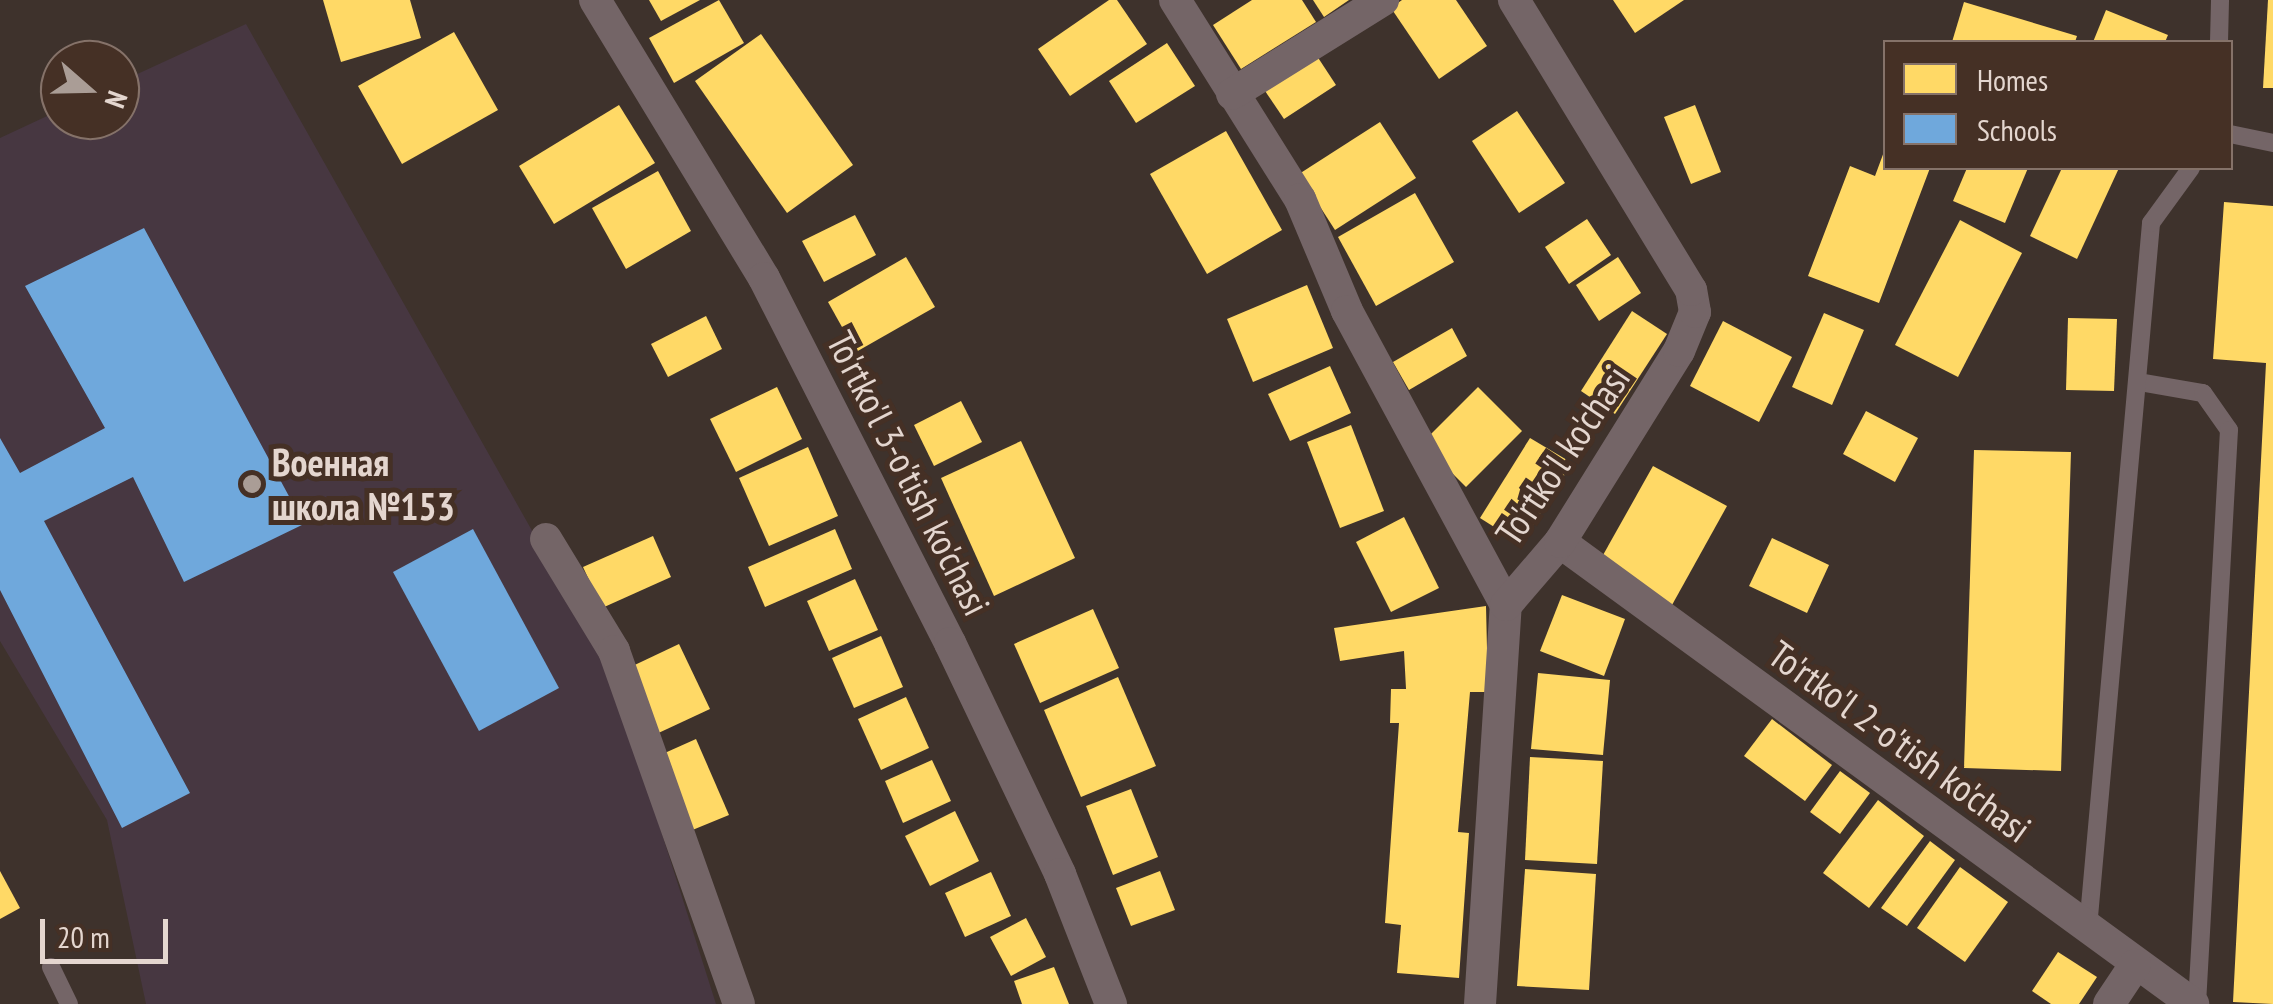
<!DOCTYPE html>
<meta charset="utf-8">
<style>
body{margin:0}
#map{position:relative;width:2273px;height:1004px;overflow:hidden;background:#3e322c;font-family:"PT Sans Narrow",sans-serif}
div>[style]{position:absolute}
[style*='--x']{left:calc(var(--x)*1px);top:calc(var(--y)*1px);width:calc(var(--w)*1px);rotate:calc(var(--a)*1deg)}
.education>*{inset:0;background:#473741}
.homes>*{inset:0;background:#ffd966}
.schools>*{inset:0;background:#6fa8dc}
.lane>*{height:18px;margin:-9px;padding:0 9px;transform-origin:9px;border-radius:9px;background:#746567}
.street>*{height:32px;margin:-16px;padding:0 16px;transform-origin:16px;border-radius:16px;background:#746567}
.dots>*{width:28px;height:28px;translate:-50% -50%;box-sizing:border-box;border:5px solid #453025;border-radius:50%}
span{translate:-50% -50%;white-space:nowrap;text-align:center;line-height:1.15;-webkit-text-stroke:10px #453025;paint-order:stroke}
.street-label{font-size:38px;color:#e4d6cf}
.poi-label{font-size:38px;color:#e4d6cf;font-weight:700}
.left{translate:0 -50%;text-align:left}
.legend{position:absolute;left:1883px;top:40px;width:350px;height:130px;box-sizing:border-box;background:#453025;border:2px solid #857269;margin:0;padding:12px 18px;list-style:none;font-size:30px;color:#e4d6cf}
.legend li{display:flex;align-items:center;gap:20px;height:50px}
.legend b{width:50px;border:2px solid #857269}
.north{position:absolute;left:40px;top:40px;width:100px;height:100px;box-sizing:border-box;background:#453025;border:2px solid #857269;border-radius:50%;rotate:110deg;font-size:28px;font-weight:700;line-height:40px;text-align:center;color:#e4d6cf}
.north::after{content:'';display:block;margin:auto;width:35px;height:45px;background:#aa9d96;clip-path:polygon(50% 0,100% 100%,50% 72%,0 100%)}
.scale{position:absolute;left:40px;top:919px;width:128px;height:45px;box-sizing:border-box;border:5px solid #e4d6cf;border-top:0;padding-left:12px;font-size:30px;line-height:35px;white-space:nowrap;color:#e4d6cf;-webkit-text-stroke:8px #453025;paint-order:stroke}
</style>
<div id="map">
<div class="education">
<div style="clip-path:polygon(246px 24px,609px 667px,716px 1004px,146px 1004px,107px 820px,0 641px,0 138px,60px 110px,60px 120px,120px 120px,120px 82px)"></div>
</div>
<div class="homes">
<div style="clip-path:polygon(323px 0,410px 0,421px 38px,341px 62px)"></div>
<div style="clip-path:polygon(649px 0,700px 0,661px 21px)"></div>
<div style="clip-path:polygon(719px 0,744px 43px,674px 83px,649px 38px)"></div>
<div style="clip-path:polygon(1109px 0,1117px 0,1147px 44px,1070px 96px,1038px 49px)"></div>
<div style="clip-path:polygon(1252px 0,1302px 0,1316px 22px,1241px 69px,1213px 25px)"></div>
<div style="clip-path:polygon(1313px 0,1349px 0,1324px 17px)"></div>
<div style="clip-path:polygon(1402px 0,1456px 0,1487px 46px,1439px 79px,1391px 8px)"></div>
<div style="clip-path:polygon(1613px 0,1684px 0,1635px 33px)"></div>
<div style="clip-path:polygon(2268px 0,2273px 0,2273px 88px,2263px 88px)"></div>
<div style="clip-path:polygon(1964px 2px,2077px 36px,2075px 42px,1952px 42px)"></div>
<div style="clip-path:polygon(2106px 10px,2168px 35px,2165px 42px,2093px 42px)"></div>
<div style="clip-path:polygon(454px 32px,498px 110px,402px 164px,358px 86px)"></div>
<div style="clip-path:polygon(761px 34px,853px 165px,787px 213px,695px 81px)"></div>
<div style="clip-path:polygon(1167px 43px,1195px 86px,1136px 123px,1109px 81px)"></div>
<div style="clip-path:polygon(1313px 50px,1336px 85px,1284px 119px,1261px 85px)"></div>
<div style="clip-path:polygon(619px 105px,655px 163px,554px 224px,519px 166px)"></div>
<div style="clip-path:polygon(1695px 105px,1721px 172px,1691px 184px,1664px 117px)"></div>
<div style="clip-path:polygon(1517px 111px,1565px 183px,1519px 213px,1472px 141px)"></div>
<div style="clip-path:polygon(1380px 122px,1416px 178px,1335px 230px,1299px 174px)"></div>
<div style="clip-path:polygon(1226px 131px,1282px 230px,1207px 274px,1150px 174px)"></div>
<div style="clip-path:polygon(1885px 149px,1886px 168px,1930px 168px,1879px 303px,1808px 276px,1850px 166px,1875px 176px)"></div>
<div style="clip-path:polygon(1967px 168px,2028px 168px,2005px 223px,1953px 201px)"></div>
<div style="clip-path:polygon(2062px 168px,2119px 168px,2077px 259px,2030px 236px)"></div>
<div style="clip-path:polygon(658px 171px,691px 231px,626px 269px,592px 208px)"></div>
<div style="clip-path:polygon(1415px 193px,1454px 262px,1376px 306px,1338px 237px)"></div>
<div style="clip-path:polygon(2224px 202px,2273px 206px,2273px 1004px,2233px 1002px,2266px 363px,2213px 359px)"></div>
<div style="clip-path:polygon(855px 215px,876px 255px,824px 282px,802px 241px)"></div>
<div style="clip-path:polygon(1587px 219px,1611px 255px,1569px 284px,1545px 247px)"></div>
<div style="clip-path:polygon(1960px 220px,2022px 253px,1958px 377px,1895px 345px)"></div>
<div style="clip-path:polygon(906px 257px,935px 307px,856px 352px,828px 302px)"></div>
<div style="clip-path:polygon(1618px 257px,1641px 293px,1599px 321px,1576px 285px)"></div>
<div style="clip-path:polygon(1307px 285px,1333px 348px,1253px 382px,1227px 319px)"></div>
<div style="clip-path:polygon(1632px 311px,1667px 334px,1615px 414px,1581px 391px)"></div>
<div style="clip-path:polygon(1824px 313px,1864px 330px,1832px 405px,1792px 387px)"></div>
<div style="clip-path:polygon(706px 316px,722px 349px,668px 377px,651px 344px)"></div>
<div style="clip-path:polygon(2068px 318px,2117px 319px,2114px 391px,2066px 390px)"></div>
<div style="clip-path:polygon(1723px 321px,1792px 357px,1759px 422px,1690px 386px)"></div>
<div style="clip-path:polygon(1452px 328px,1467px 356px,1409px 390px,1393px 362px)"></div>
<div style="clip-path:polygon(1330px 366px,1351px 413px,1290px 441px,1268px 394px)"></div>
<div style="clip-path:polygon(777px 387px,802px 439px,736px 472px,710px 419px)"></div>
<div style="clip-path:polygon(1478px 387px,1522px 431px,1466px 487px,1422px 443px)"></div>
<div style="clip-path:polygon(961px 401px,982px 442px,934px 466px,914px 425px)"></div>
<div style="clip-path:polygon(1866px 411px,1918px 438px,1895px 482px,1843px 454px)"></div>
<div style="clip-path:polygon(1351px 425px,1384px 511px,1340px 528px,1307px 442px)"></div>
<div style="clip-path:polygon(1530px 438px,1572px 463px,1521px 544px,1480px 518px)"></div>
<div style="clip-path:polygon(1021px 441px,1075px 558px,994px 596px,941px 478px)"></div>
<div style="clip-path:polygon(808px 447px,838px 516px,769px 546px,739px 478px)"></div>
<div style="clip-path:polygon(1974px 450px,2071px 452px,2061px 771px,1964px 768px)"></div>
<div style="clip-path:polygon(1653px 466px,1727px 506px,1672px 605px,1598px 564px)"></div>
<div style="clip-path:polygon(1404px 517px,1439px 588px,1391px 612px,1356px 542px)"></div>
<div style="clip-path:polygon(835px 529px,852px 569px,765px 607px,748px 567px)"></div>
<div style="clip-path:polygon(653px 536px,671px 577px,602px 608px,583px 567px)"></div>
<div style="clip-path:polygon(1772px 538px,1829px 565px,1807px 613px,1749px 586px)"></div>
<div style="clip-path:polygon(855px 579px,878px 630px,829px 651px,807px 601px)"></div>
<div style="clip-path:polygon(1562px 595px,1625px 619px,1604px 676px,1540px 651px)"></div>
<div style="clip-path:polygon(1486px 606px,1488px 692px,1470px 692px,1458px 832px,1469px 833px,1459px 978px,1397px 973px,1401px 925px,1385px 923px,1399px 723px,1390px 723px,1391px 689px,1406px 689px,1404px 651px,1340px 661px,1334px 628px)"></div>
<div style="clip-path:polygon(1093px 609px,1119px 668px,1040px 703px,1014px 644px)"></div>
<div style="clip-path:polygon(881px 636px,903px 687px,854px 708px,832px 658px)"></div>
<div style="clip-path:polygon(679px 644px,710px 709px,652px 736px,622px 671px)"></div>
<div style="clip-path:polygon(1538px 673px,1610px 680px,1603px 755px,1531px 749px)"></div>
<div style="clip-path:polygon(1118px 677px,1156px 766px,1081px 797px,1044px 710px)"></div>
<div style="clip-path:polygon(906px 697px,929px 748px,881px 770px,858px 719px)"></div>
<div style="clip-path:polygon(1772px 719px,1832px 765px,1805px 801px,1744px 756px)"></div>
<div style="clip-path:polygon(696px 739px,729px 815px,690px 831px,658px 756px)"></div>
<div style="clip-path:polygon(1530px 757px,1603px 761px,1597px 864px,1525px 860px)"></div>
<div style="clip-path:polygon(932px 760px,951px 801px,903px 823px,885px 781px)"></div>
<div style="clip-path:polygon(1840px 771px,1870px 793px,1840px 834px,1810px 812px)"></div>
<div style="clip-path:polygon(1131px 789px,1158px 857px,1113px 875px,1086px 806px)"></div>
<div style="clip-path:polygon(1878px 800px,1924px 836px,1869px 908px,1823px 873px)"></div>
<div style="clip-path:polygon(955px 811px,979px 861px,930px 886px,905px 836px)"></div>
<div style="clip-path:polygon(1930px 841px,1955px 860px,1907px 926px,1881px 908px)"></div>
<div style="clip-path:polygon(1960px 867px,2008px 902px,1965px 962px,1917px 928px)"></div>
<div style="clip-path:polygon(1525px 869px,1596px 874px,1589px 990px,1517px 986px)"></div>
<div style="clip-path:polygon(0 871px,20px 908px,0 919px)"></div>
<div style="clip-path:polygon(1160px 871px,1175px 910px,1131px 926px,1116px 888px)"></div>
<div style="clip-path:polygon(991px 872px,1011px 916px,965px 937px,945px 893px)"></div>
<div style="clip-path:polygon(1026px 918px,1046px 957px,1011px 976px,990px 937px)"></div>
<div style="clip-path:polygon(2058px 952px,2097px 977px,2079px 1004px,2051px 1004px,2032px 991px)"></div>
<div style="clip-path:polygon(1054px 967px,1069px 1004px,1022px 1004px,1014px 981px)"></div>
</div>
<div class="schools">
<div style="clip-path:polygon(144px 228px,304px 524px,184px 582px,133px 477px,44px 521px,190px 793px,122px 828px,0 590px,0 438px,20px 473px,105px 428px,25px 286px)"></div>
<div style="clip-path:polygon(473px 529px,559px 688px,479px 731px,393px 572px)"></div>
</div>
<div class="lane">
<div style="--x:2219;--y:42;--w:42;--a:-88.6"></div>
<div style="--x:2230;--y:134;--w:44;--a:11.8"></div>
<div style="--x:2139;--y:382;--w:65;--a:9.8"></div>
<div style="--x:2203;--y:393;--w:45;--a:54.9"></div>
<div style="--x:2229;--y:430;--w:575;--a:93.19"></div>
<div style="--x:2088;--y:928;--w:708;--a:-84.89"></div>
<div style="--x:2151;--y:223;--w:68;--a:-54"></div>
<div style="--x:51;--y:967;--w:41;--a:64.1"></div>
</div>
<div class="street">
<div style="--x:595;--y:0;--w:325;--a:58.7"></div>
<div style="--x:764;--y:278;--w:410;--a:63"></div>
<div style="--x:950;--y:643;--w:256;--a:64.5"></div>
<div style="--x:1060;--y:874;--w:140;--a:68.6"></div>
<div style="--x:1175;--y:0;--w:235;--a:57.9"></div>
<div style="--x:1300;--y:199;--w:121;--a:67.2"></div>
<div style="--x:1347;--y:311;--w:334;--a:61.6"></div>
<div style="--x:1232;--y:94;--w:178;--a:-31.9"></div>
<div style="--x:546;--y:539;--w:131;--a:58.7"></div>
<div style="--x:614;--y:651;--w:374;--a:70.5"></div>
<div style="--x:1560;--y:542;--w:784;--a:36.12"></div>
<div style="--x:1480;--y:1004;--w:400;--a:-86.3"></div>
<div style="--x:1506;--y:605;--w:83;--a:-49.4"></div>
<div style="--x:1560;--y:542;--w:225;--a:-58.1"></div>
<div style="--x:1679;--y:351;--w:42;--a:-67.7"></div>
<div style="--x:1695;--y:312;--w:22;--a:-100"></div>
<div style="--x:1691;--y:290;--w:340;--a:-121.4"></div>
<div style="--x:2109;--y:1004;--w:47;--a:-56.3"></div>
</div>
<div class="dots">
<div style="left:252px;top:484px;background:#aa9d96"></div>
</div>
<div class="street-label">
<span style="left:1562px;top:455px;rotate:-56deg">To'rtko'l ko'chasi</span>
<span style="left:909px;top:473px;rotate:63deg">To'rtko'l 3-o'tish ko'chasi</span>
<span style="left:1900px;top:741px;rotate:36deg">To'rtko'l 2-o'tish ko'chasi</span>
</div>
<div class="poi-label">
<span class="left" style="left:272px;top:484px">Военная<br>школа №153</span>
</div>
<ul class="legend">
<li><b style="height:28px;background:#ffd966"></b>Homes</li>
<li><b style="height:28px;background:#6fa8dc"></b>Schools</li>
</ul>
<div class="north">N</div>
<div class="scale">20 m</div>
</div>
